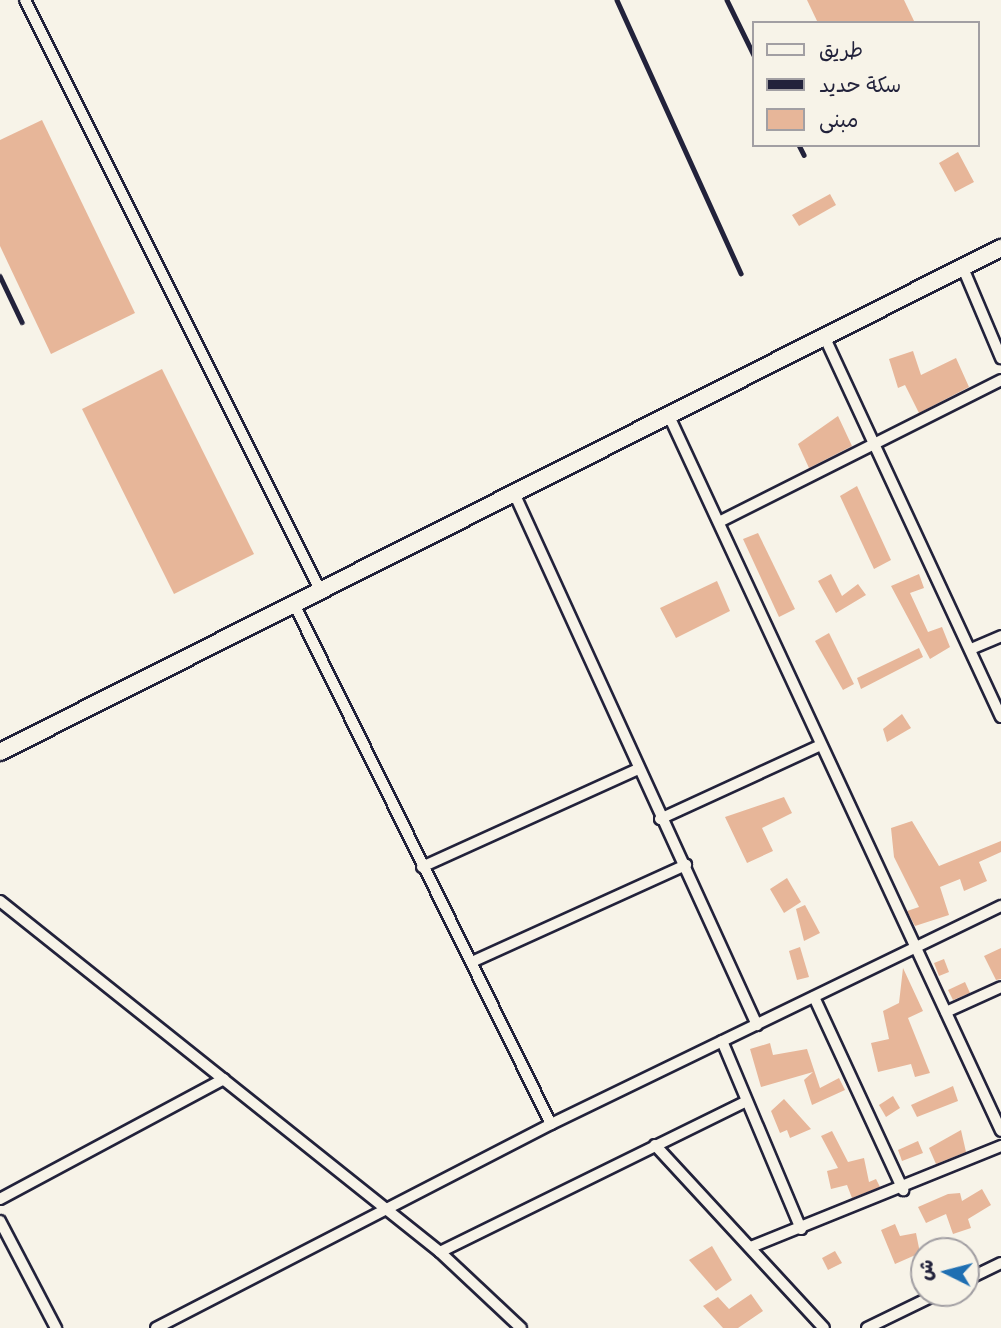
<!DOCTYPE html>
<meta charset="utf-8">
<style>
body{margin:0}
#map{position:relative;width:1001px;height:1328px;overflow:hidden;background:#f7f3e8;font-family:Sriracha,"Playpen Sans Arabic",sans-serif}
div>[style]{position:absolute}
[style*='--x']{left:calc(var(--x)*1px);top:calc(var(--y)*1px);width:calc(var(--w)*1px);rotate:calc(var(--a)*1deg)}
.building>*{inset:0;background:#e7b699}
.roads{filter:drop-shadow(2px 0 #22223b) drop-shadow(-2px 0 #22223b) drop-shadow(0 2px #22223b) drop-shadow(0 -2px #22223b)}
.street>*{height:10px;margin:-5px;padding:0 5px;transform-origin:5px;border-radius:5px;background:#f7f3e8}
.secondary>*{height:16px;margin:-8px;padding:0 8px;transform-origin:8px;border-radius:8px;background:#f7f3e8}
.rail>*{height:4.5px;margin:-2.25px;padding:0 2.25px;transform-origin:2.25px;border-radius:2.25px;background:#22223b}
span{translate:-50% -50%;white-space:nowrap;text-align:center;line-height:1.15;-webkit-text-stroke:5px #f7f3e8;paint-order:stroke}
.legend{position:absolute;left:752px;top:21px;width:228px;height:126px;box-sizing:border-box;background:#f7f3e8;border:2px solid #a29fa3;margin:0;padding:9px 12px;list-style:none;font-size:21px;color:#22223b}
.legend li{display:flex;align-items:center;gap:14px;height:35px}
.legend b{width:35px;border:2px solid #a29fa3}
.north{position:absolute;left:910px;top:1237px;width:70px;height:70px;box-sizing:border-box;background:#f7f3e8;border:2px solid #a29fa3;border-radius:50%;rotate:276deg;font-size:19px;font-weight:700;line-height:28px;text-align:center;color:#22223b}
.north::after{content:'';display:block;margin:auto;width:24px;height:32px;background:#1f6fb2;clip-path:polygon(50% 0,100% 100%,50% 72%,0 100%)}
</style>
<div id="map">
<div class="building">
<div style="clip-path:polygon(807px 0,904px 0,915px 23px,818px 23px)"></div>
<div style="clip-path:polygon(42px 120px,135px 313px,51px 354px,0 246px,0 140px)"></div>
<div style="clip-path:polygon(958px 152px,974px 182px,955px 192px,939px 163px)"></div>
<div style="clip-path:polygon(830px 194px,836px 205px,799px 226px,792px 215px)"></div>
<div style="clip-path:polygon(913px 351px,921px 375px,956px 358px,969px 387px,919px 413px,905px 385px,898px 388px,889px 359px)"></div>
<div style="clip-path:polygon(162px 369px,254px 554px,174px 594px,82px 409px)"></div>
<div style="clip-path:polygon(838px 416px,852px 446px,809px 468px,798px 444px)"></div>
<div style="clip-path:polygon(857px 486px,891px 560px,874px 569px,840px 496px)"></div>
<div style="clip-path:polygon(758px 533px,795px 609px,779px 617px,743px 539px)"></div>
<div style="clip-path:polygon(831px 574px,842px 596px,858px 584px,866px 595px,836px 613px,818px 581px)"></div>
<div style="clip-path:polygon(919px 574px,924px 588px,910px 593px,928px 632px,942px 627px,950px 647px,930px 659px,891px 586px)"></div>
<div style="clip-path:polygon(717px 581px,730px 611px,676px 638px,660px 608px)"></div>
<div style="clip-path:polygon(829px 633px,854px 684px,843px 690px,815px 641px)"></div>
<div style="clip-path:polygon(919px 648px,923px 657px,861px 689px,857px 678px)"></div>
<div style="clip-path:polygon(902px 714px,911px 728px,887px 742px,883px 729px)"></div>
<div style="clip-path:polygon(784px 797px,792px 813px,762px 828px,773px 851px,747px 863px,725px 817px)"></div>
<div style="clip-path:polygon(912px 821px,939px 866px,1001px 841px,1001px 852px,979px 862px,987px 881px,964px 891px,960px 879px,940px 887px,949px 915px,915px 926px,907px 911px,919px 907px,894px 857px,891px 828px)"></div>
<div style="clip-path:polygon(787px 878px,801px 902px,784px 913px,770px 889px)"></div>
<div style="clip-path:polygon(805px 905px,820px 933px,804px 941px,796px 909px)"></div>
<div style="clip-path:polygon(800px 947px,809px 977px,797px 980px,789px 951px)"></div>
<div style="clip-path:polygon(1001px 948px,1001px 979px,996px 980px,984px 956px)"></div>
<div style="clip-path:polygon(944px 959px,949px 972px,939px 976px,934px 963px)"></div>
<div style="clip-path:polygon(903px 968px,923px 1011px,908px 1018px,930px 1073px,915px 1077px,911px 1064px,878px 1072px,871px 1043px,889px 1039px,883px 1011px,899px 1003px)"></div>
<div style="clip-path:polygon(965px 982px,970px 993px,953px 1000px,948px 990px)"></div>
<div style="clip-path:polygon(770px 1043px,773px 1055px,807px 1049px,820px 1088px,839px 1078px,845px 1090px,812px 1105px,804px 1080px,813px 1072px,761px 1087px,750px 1049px)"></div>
<div style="clip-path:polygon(953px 1086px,958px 1101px,917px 1117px,911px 1105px)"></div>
<div style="clip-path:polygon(893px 1096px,900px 1108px,886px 1117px,879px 1105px)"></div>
<div style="clip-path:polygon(784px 1099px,811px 1129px,790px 1138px,787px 1130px,780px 1133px,771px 1111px)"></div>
<div style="clip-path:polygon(961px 1130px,966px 1152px,936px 1164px,929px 1148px)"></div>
<div style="clip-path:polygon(832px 1131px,848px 1162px,864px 1158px,869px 1182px,876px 1179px,880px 1187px,852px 1198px,847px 1185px,831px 1189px,827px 1171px,838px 1168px,821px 1136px)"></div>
<div style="clip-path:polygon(918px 1141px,923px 1153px,902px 1161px,898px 1150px)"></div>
<div style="clip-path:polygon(982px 1189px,991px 1205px,968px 1219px,971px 1228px,953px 1234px,946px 1214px,926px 1223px,918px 1207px,948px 1194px,960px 1193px,962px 1201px)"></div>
<div style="clip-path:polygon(895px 1224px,900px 1236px,916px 1233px,920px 1253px,895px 1264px,881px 1230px)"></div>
<div style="clip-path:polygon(712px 1246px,732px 1280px,716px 1291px,689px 1260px)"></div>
<div style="clip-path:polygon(835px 1251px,842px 1263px,828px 1270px,822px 1258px)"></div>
<div style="clip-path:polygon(751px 1294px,763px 1311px,738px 1328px,723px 1328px,703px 1306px,718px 1297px,729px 1309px)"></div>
</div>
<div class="roads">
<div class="street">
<div style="--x:25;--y:0;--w:660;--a:63.43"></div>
<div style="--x:963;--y:268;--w:98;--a:67.1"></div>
<div style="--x:824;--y:336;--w:420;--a:65.1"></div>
<div style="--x:669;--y:416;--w:788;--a:65.09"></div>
<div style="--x:514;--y:493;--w:585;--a:65.45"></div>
<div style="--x:719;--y:522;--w:316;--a:-26.7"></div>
<div style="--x:294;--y:604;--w:580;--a:63.7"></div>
<div style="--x:971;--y:649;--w:33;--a:-23"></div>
<div style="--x:660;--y:819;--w:177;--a:-24.7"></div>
<div style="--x:422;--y:867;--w:237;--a:-24.4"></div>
<div style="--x:0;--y:901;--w:563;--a:38.58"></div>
<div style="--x:440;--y:1252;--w:111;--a:43.2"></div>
<div style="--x:474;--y:961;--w:233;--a:-24.4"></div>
<div style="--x:814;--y:997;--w:213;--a:65.2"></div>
<div style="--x:946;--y:1012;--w:60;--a:-24.4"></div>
<div style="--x:722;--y:1041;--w:204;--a:67.2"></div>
<div style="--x:655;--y:1145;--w:249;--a:47.3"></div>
<div style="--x:0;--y:1199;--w:254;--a:-28.2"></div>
<div style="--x:0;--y:1221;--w:121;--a:62.4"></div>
<div style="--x:751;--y:1247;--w:270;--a:-22"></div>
<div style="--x:440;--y:1252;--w:340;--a:-26.2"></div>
<div style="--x:966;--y:1280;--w:39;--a:-26"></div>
<div style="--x:156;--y:1328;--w:445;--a:-27.3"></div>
<div style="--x:551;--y:1124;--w:500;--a:-25.85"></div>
<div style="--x:867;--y:1328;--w:80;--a:-25.9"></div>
</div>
<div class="secondary">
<div style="--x:0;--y:752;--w:1121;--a:-26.73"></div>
</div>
</div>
<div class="rail">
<div style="--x:617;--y:0;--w:300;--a:65.6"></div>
<div style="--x:727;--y:0;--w:61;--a:63.9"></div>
<div style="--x:799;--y:145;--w:11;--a:63"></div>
<div style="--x:0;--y:276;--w:51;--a:64.4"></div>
</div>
<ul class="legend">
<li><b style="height:9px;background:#f7f3e8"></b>طريق</li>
<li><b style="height:9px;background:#22223b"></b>سكة حديد</li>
<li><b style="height:19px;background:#e7b699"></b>مبنى</li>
</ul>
<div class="north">ش</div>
</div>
